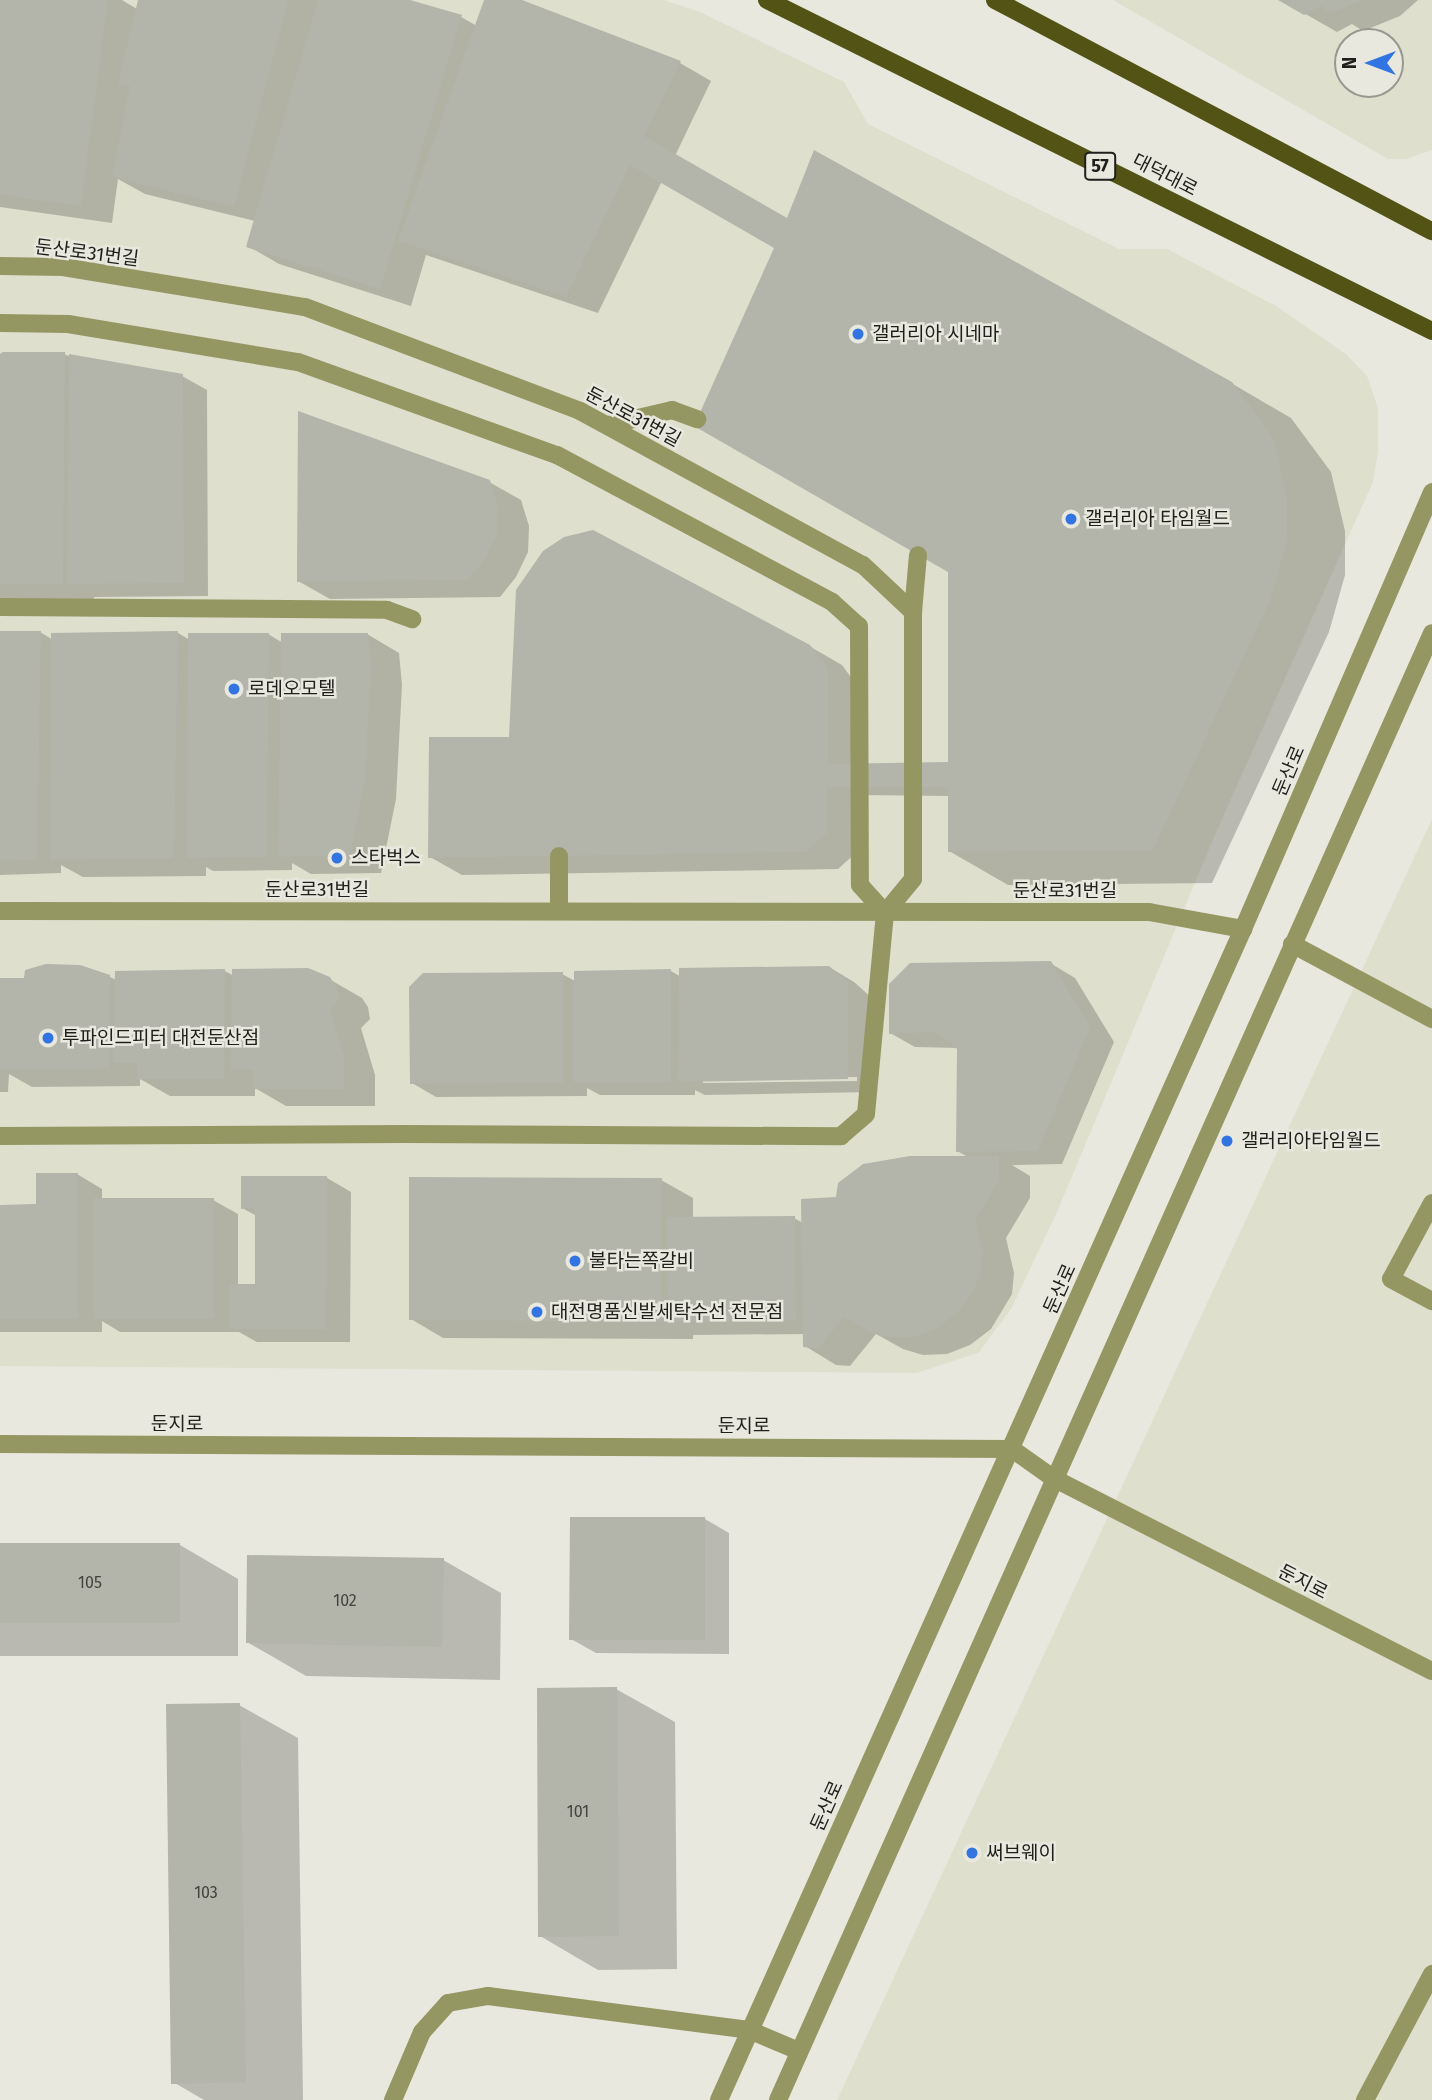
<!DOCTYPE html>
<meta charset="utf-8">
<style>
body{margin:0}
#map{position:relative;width:1432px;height:2100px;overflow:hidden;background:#e8e8de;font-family:"Fira Sans","Noto Sans KR",sans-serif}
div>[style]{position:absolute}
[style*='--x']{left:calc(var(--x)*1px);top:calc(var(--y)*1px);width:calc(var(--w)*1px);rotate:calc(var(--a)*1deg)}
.built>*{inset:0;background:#dedfcd}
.shadow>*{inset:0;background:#0003}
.building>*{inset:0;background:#b3b4aa}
.service>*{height:18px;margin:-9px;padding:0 9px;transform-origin:9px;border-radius:9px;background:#959763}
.pedestrian>*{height:18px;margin:-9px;padding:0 9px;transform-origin:9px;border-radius:9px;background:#959763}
.minor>*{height:18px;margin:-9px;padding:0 9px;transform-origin:9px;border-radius:9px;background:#959763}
.tertiary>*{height:18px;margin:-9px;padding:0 9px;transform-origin:9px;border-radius:9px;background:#959763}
.primary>*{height:18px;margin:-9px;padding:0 9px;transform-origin:9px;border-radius:9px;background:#525314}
.dots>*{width:19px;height:19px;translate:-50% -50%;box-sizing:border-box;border:4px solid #e8e8de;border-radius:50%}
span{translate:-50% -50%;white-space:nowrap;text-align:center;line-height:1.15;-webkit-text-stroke:5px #e8e8de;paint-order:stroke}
.number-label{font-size:16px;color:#44443f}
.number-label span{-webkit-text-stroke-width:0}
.shield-label span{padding:2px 5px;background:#e8e8de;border:2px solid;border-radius:5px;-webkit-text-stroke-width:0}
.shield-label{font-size:18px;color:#1f1f1b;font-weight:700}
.street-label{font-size:19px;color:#1f1f1b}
.poi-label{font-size:19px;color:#1f1f1b}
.left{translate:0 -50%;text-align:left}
.north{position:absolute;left:1334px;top:28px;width:70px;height:70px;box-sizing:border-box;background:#e8e8de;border:2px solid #989890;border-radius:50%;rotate:270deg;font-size:19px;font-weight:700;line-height:28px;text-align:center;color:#1f1f1b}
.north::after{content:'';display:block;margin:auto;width:24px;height:32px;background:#3274e1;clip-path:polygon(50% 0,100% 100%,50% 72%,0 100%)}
</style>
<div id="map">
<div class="built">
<div style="clip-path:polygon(0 0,663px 0,700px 12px,844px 82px,868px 124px,1119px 249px,1167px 249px,1276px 306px,1346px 354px,1367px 376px,1378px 408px,1378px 451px,1373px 482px,1214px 837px,1057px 1212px,1011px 1309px,978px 1353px,916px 1373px,0 1366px)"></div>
<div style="clip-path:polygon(evenodd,1113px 0,1432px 0,1432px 150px,1406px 159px,1388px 159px,1113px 0,1348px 42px,1390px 42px,1390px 84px,1348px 84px,1348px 42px)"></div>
<div style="clip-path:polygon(1432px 819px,1432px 2100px,837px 2100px)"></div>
</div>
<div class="shadow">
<div style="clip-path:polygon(0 0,122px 0,137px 9px,139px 0,403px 0,461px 17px,477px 26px,486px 0,517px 0,680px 63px,711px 81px,675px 156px,788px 220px,1231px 383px,1291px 418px,1331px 472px,1345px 531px,1345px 575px,1329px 632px,1212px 883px,1008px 885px,949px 851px,949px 796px,858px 795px,858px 851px,838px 869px,462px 875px,430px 857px,511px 738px,809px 646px,842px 665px,859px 688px,859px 765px,949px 764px,949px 571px,777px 248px,662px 181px,598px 313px,426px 255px,411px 306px,279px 264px,248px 246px,255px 221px,145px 194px,118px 179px,112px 223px,0 207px)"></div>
<div style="clip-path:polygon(1281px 0,1418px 0,1400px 16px,1363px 31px,1352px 24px,1337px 32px)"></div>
<div style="clip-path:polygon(64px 354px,71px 357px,182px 376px,207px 390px,208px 596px,94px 597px,94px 601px,0 601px,0 356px)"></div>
<div style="clip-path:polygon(489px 482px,521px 500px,529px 526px,528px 552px,516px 577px,500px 597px,330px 599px,298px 581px)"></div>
<div style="clip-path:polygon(40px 632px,53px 640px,178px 633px,190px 640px,268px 634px,283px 643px,367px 634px,399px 653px,402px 685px,396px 799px,381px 873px,311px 874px,292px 863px,292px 870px,213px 871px,206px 867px,206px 876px,83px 877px,61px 865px,61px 873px,0 875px,0 633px)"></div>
<div style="clip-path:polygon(1050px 963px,1075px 978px,1114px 1042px,1062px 1164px,1012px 1165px,1030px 1176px,1030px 1198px,1006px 1238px,1014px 1273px,1012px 1294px,991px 1329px,970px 1345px,947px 1354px,923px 1355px,903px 1349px,876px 1334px,850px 1366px,836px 1365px,805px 1346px,804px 1334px,693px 1335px,693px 1339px,443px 1338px,411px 1319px,661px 1180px,693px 1198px,693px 1218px,794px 1218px,803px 1223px,838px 1198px,970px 1158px,957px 1151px,959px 1048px,915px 1047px,890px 1033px)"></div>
<div style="clip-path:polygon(evenodd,829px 967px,854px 982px,872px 998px,872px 1092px,705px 1095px,695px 1090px,695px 1095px,600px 1095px,587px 1088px,587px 1096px,436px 1097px,412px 1083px,562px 974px,575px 981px,671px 971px,681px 977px,829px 967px,857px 1077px,857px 1081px,703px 1083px,703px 1080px,857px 1077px)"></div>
<div style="clip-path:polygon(225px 971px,234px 976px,329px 979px,362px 998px,368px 1007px,370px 1019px,361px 1028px,375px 1075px,375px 1106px,286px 1106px,255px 1088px,255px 1096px,170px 1096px,140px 1079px,140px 1086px,32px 1087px,9px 1074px,8px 1092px,0 1092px,0 980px,110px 977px,116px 980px)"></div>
<div style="clip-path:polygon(77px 1174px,102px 1189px,102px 1200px,213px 1200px,238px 1214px,238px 1286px,257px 1286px,257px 1216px,242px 1208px,327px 1178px,351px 1192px,350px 1342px,257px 1342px,239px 1332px,120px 1332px,102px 1321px,102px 1332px,0 1332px,0 1207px,38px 1206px)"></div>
<div style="clip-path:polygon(705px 1519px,729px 1533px,729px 1654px,596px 1653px,571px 1639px)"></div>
<div style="clip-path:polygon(0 1545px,180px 1545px,238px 1579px,238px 1656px,0 1656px)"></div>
<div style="clip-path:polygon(443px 1560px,501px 1593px,500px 1680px,306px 1676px,247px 1642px)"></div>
<div style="clip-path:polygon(616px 1689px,675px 1722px,677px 1969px,598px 1970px,540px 1936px)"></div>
<div style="clip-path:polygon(239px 1705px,298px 1738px,303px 2100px,204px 2100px,173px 2082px)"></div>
</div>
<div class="building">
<div style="clip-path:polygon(0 0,108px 0,81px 206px,0 195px)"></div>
<div style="clip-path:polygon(138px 0,288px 0,234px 207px,112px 177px,130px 86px,118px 84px)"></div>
<div style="clip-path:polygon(318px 0,410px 0,462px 15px,380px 289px,246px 247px)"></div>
<div style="clip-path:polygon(484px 0,522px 0,681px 61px,644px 136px,787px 218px,814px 150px,1232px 382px,1273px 437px,1287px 497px,1287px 541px,1271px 598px,1153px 850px,948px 852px,948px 787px,827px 787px,827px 833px,806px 852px,428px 858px,429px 737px,509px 737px,516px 590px,543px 551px,564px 537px,593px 530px,810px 645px,828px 668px,828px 764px,948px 762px,948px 572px,694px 426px,774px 248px,630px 165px,566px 297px,398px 241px)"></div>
<div style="clip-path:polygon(1278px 0,1364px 0,1330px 13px,1321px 6px,1304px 15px)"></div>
<div style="clip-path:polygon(3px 352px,65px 352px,63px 584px,0 584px,0 354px)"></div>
<div style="clip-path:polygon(69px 354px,183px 374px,184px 583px,67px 584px)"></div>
<div style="clip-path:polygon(298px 411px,490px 480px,498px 507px,497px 534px,485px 559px,468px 580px,297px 582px)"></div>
<div style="clip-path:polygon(0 631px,41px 631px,37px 860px,0 861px)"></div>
<div style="clip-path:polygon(178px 631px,174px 858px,50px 860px,51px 633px)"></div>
<div style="clip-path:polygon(188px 633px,269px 633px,267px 857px,187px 858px)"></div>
<div style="clip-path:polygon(281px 633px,368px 633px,371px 666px,365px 780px,350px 856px,278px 857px)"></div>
<div style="clip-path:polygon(1051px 961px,1090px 1027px,1038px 1151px,956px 1152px,957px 1049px,936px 1032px,889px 1034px,889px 984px,910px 963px)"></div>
<div style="clip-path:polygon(46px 964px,80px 965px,110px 975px,109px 1069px,0 1070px,0 978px,24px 978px,25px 970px)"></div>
<div style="clip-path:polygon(829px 966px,848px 982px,848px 1079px,678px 1082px,679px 968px)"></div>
<div style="clip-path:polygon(308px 968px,330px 977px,337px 988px,339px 1000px,330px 1010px,344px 1056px,344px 1089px,253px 1089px,253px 1070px,230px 1070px,232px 969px)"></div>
<div style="clip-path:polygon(225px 969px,224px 1079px,137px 1079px,137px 1063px,113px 1063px,115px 971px)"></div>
<div style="clip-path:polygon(671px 969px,671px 1082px,574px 1082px,574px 971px)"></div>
<div style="clip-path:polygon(563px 972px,563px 1083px,410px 1084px,409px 987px,423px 973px)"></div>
<div style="clip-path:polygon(910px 1156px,999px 1156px,999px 1180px,975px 1220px,983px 1254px,980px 1276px,972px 1293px,959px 1311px,938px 1328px,914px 1337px,889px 1337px,870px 1332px,844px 1317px,818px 1349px,803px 1347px,801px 1199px,836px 1197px,838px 1183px,863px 1164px)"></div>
<div style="clip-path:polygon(36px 1173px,78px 1173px,78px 1319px,0 1319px,0 1205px,36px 1204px)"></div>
<div style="clip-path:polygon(241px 1176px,327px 1176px,326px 1329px,230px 1329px,230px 1284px,255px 1284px,255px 1207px,241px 1209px)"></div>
<div style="clip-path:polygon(409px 1177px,662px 1178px,662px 1322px,409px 1320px)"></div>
<div style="clip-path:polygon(94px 1198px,214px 1198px,214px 1319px,94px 1319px)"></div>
<div style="clip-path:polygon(795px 1216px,796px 1320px,668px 1322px,667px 1217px)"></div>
<div style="clip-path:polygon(570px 1517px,705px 1517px,705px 1640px,569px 1640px)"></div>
<div style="clip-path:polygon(0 1543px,180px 1543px,180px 1623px,0 1623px)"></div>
<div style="clip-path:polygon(247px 1555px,444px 1558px,442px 1647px,246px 1643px)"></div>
<div style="clip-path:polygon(617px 1687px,619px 1936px,538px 1937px,537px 1688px)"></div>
<div style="clip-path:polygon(240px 1703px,246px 2082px,171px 2084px,166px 1704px)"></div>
</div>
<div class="service">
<div style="--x:608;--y:425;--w:66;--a:-13.2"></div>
<div style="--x:672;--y:410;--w:27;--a:20"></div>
<div style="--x:913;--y:612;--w:57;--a:-85"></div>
<div style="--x:559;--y:856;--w:54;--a:90"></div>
<div style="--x:393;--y:2100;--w:74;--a:-66.9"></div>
<div style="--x:422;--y:2032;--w:39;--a:-48"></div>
<div style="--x:448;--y:2003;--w:41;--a:-9.9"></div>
<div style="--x:488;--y:1996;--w:263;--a:7.4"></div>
<div style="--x:749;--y:2030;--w:54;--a:22.8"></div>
</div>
<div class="pedestrian">
<div style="--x:0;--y:607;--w:387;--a:0.4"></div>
<div style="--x:387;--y:610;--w:27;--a:20"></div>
<div style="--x:1365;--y:2100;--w:143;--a:-62"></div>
</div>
<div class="minor">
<div style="--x:0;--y:266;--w:63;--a:0.9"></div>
<div style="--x:63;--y:267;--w:245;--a:9.4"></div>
<div style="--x:305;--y:307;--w:294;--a:20.7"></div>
<div style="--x:580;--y:411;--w:322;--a:28.6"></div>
<div style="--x:863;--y:565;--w:69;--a:43.2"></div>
<div style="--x:913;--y:612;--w:267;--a:90"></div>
<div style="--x:913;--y:879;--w:44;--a:129.5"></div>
<div style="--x:0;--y:323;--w:68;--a:0.8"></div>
<div style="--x:68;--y:324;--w:233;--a:9.4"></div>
<div style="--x:298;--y:362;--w:275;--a:19.8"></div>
<div style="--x:557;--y:455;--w:312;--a:28.1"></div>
<div style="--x:832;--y:602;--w:36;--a:42"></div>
<div style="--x:859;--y:626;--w:259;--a:89.8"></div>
<div style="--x:860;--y:885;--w:38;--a:48"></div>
<div style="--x:0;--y:911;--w:1149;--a:0.05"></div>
<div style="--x:1149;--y:912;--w:96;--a:10.3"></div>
<div style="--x:1292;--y:944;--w:159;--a:28.2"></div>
<div style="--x:0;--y:1136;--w:405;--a:-0.3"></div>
<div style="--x:405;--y:1134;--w:436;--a:0.3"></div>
<div style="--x:841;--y:1136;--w:33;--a:-41"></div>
<div style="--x:866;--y:1114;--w:202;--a:-84.6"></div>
<div style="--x:1432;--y:1203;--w:86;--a:118.3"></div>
<div style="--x:1391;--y:1279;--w:47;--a:28.2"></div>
<div style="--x:0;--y:1444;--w:1012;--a:0.28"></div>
<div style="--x:1012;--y:1449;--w:50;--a:35.3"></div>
<div style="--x:1053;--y:1478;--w:425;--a:27"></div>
</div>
<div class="tertiary">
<div style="--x:719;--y:2100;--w:1283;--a:-65.89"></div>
<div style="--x:1243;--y:929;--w:476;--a:-66.6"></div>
<div style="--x:778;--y:2100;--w:1606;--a:-65.97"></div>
</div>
<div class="primary">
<div style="--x:767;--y:0;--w:743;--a:26.46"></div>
<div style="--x:995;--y:0;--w:494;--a:27.9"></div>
</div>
<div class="dots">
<div style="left:858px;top:334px;background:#3274e1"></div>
<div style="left:1071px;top:519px;background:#3274e1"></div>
<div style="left:234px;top:689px;background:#3274e1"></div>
<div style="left:337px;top:858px;background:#3274e1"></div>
<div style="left:48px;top:1038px;background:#3274e1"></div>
<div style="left:1227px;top:1141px;background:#3274e1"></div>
<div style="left:575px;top:1261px;background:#3274e1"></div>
<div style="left:537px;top:1312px;background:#3274e1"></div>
<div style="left:972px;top:1853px;background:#3274e1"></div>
</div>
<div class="number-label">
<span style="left:90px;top:1583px">105</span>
<span style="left:345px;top:1601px">102</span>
<span style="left:578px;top:1812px">101</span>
<span style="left:206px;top:1893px">103</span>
</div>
<div class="shield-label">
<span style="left:1100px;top:166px">57</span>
</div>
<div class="street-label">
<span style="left:1165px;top:175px;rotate:27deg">대덕대로</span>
<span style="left:87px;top:253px;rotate:7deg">둔산로31번길</span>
<span style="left:633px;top:417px;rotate:28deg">둔산로31번길</span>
<span style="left:1289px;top:771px;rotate:-67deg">둔산로</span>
<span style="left:317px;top:890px">둔산로31번길</span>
<span style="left:1065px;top:891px">둔산로31번길</span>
<span style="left:1060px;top:1289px;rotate:-66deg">둔산로</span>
<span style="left:177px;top:1424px">둔지로</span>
<span style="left:744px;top:1426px">둔지로</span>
<span style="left:1303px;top:1582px;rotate:27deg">둔지로</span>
<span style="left:827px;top:1806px;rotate:-66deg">둔산로</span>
</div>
<div class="poi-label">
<span class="left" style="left:872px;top:334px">갤러리아 시네마</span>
<span class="left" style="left:1085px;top:519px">갤러리아 타임월드</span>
<span class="left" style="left:248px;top:689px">로데오모텔</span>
<span class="left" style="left:351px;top:858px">스타벅스</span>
<span class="left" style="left:62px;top:1038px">투파인드피터 대전둔산점</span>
<span class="left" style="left:1241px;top:1141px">갤러리아타임월드</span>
<span class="left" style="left:589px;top:1261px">불타는쪽갈비</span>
<span class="left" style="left:551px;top:1312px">대전명품신발세탁수선 전문점</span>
<span class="left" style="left:986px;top:1853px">써브웨이</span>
</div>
<div class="north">N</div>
</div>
